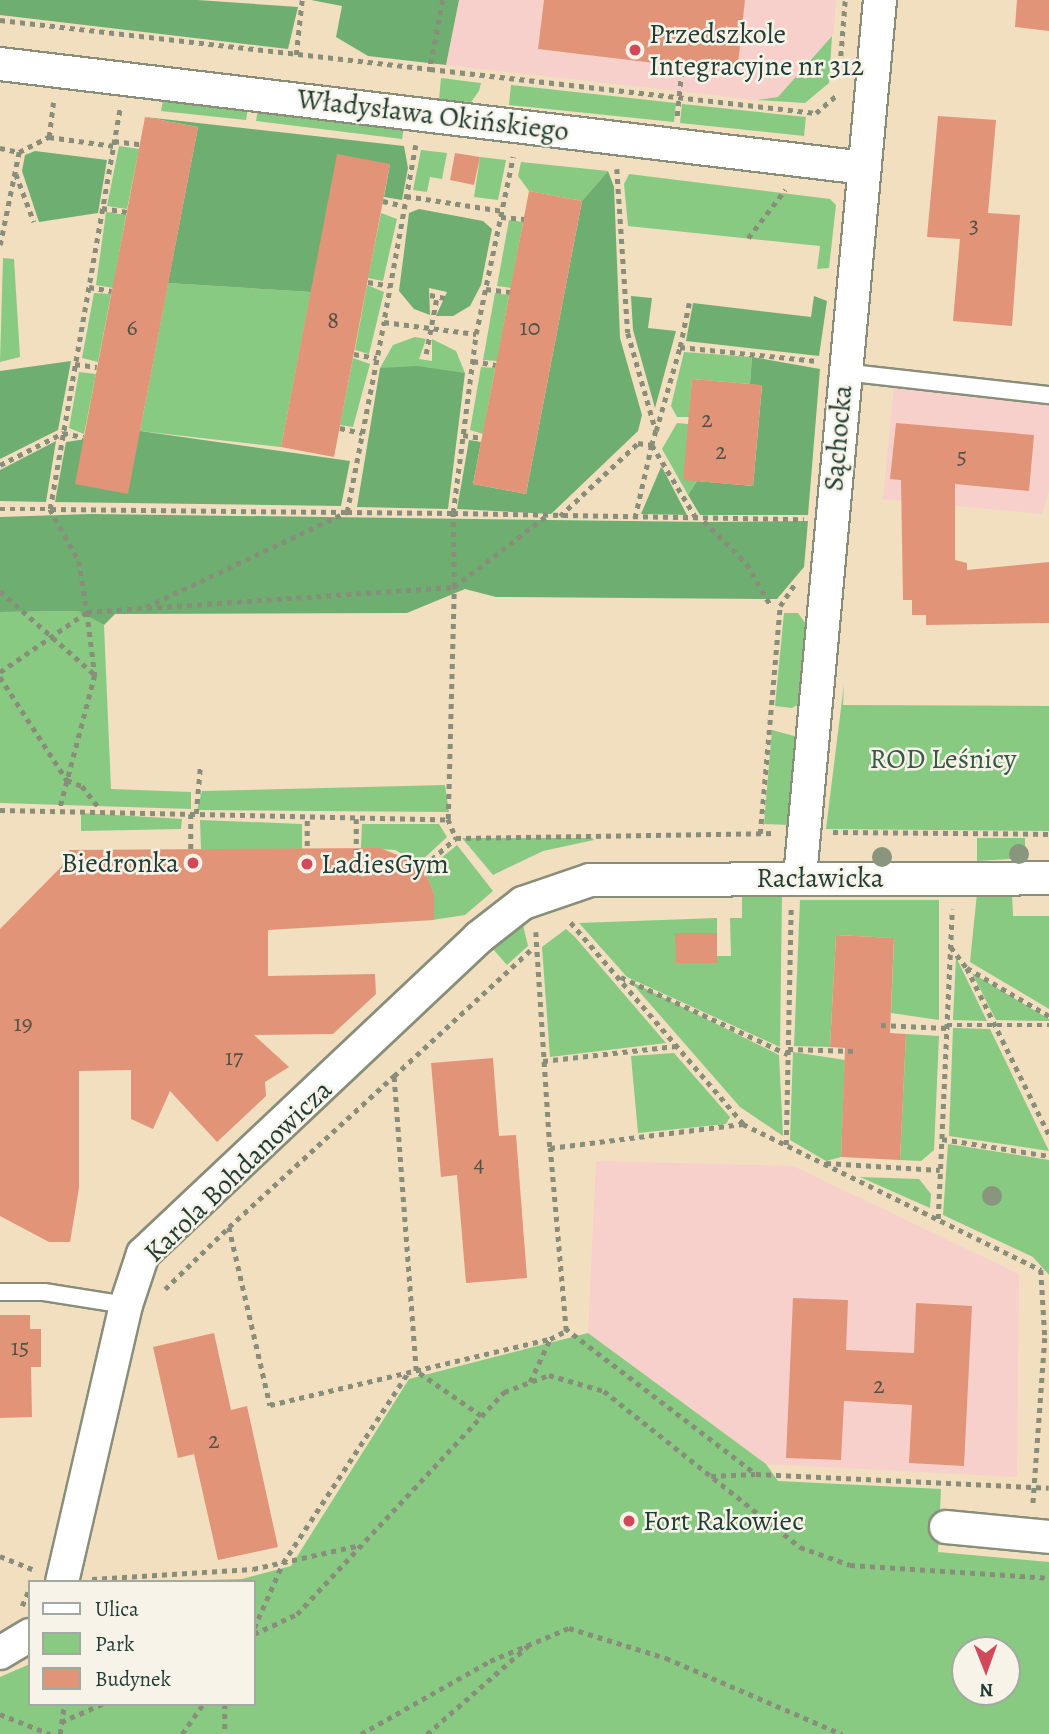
<!DOCTYPE html>
<meta charset="utf-8">
<style>
body{margin:0}
#map{position:relative;width:1049px;height:1734px;overflow:hidden;background:#f1dfc0;font-family:Alegreya,serif}
div>[style]{position:absolute}
[style*='--x']{left:calc(var(--x)*1px);top:calc(var(--y)*1px);width:calc(var(--w)*1px);rotate:calc(var(--a)*1deg)}
.built>*{inset:0;background:#f7d0cb}
.green>*{inset:0;background:#88ca82}
.forest>*{inset:0;background:#6eae70}
.building>*{inset:0;background:#e29478}
.path>*{height:4.5px;margin-top:-2.25px;transform-origin:0;background:repeating-linear-gradient(90deg,#888e7a 0 5px,transparent 0 10px)}
.roads{filter:drop-shadow(2px 0 #888e7a) drop-shadow(-2px 0 #888e7a) drop-shadow(0 2px #888e7a) drop-shadow(0 -2px #888e7a)}
.service>*{height:16px;margin:-8px;padding:0 8px;transform-origin:8px;border-radius:8px;background:#fff}
.minor>*{height:32px;margin:-16px;padding:0 16px;transform-origin:16px;border-radius:16px;background:#fff}
.trees>*{width:20px;height:20px;margin:-10px;border-radius:50%;background:#89957c}
.dots>*{width:19px;height:19px;translate:-50% -50%;box-sizing:border-box;border:4px solid #f7f3e8;border-radius:50%}
span{translate:-50% -50%;white-space:nowrap;text-align:center;line-height:1.15;-webkit-text-stroke:5px #f7f3e8;paint-order:stroke}
.number-label{font-size:24px;color:#505345}
.number-label span{-webkit-text-stroke-width:0}
.poi-label{font-size:28px;color:#1f3d34}
.left{translate:0 -50%;text-align:left}
.right{translate:-100% -50%;text-align:right}
.street-label{font-size:28px;color:#1f3d34}
.park-label{font-size:28px;color:#345944}
.legend{position:absolute;left:28px;top:1580px;width:228px;height:126px;box-sizing:border-box;background:#f7f3e8;border:2px solid #a1aaa0;margin:0;padding:9px 12px;list-style:none;font-size:21px;color:#1f3d34}
.legend li{display:flex;align-items:center;gap:14px;height:35px}
.legend b{width:35px;border:2px solid #a1aaa0}
.north{position:absolute;left:951px;top:1636px;width:70px;height:70px;box-sizing:border-box;background:#f7f3e8;border:2px solid #a1aaa0;border-radius:50%;rotate:179deg;font-size:19px;font-weight:700;line-height:28px;text-align:center;color:#1f3d34}
.north::after{content:'';display:block;margin:auto;width:24px;height:32px;background:#d1495b;clip-path:polygon(50% 0,100% 100%,50% 72%,0 100%)}
</style>
<div id="map">
<div class="built">
<div style="clip-path:polygon(459px 0,836px 0,834px 32px,810px 65px,778px 97px,757px 100px,446px 65px)"></div>
<div style="clip-path:polygon(894px 386px,1049px 405px,1049px 491px,1042px 514px,883px 499px)"></div>
<div style="clip-path:polygon(596px 1161px,793px 1166px,1019px 1274px,1017px 1477px,766px 1464px,588px 1333px)"></div>
</div>
<div class="green">
<div style="clip-path:polygon(832px 36px,829px 83px,805px 103px,757px 100px,778px 97px)"></div>
<div style="clip-path:polygon(441px 78px,481px 83px,479px 91px,471px 102px,439px 100px)"></div>
<div style="clip-path:polygon(511px 85px,676px 103px,674px 122px,509px 105px)"></div>
<div style="clip-path:polygon(163px 100px,248px 109px,246px 120px,161px 111px)"></div>
<div style="clip-path:polygon(682px 104px,806px 117px,804px 136px,680px 123px)"></div>
<div style="clip-path:polygon(258px 109px,404px 127px,402px 139px,256px 121px)"></div>
<div style="clip-path:polygon(119px 146px,139px 149px,127px 209px,107px 206px)"></div>
<div style="clip-path:polygon(421px 150px,447px 153px,442px 179px,430px 177px,427px 192px,413px 190px)"></div>
<div style="clip-path:polygon(480px 157px,506px 160px,498px 200px,474px 197px)"></div>
<div style="clip-path:polygon(521px 162px,608px 171px,582px 201px,529px 191px,518px 176px)"></div>
<div style="clip-path:polygon(629px 174px,830px 199px,836px 205px,829px 268px,817px 269px,820px 246px,628px 226px,624px 184px)"></div>
<div style="clip-path:polygon(106px 212px,126px 215px,113px 288px,96px 285px)"></div>
<div style="clip-path:polygon(381px 213px,397px 219px,383px 281px,368px 278px)"></div>
<div style="clip-path:polygon(509px 220px,523px 222px,511px 288px,497px 286px)"></div>
<div style="clip-path:polygon(3px 258px,14px 259px,20px 357px,0 362px)"></div>
<div style="clip-path:polygon(168px 283px,311px 292px,281px 447px,140px 431px)"></div>
<div style="clip-path:polygon(367px 285px,384px 292px,369px 354px,355px 350px)"></div>
<div style="clip-path:polygon(94px 293px,111px 294px,98px 362px,82px 358px)"></div>
<div style="clip-path:polygon(495px 293px,509px 295px,497px 361px,483px 360px)"></div>
<div style="clip-path:polygon(415px 337px,426px 339px,419px 359px,432px 361px,432px 339px,456px 351px,465px 373px,380px 368px,393px 345px)"></div>
<div style="clip-path:polygon(684px 352px,752px 357px,750px 384px,692px 379px,689px 417px,677px 417px,671px 406px)"></div>
<div style="clip-path:polygon(353px 358px,370px 364px,353px 427px,340px 425px)"></div>
<div style="clip-path:polygon(481px 367px,495px 368px,483px 434px,470px 430px)"></div>
<div style="clip-path:polygon(79px 372px,96px 374px,84px 434px,69px 428px)"></div>
<div style="clip-path:polygon(677px 423px,688px 424px,697px 481px,688px 495px,662px 449px)"></div>
<div style="clip-path:polygon(78px 611px,104px 625px,111px 789px,191px 792px,191px 809px,0 803px,0 612px)"></div>
<div style="clip-path:polygon(784px 613px,798px 613px,808px 627px,801px 703px,792px 708px,775px 706px)"></div>
<div style="clip-path:polygon(844px 684px,843px 705px,1049px 706px,1049px 831px,826px 829px)"></div>
<div style="clip-path:polygon(772px 730px,798px 737px,790px 825px,764px 824px)"></div>
<div style="clip-path:polygon(445px 785px,449px 812px,197px 810px,202px 791px)"></div>
<div style="clip-path:polygon(81px 813px,182px 819px,181px 829px,81px 831px)"></div>
<div style="clip-path:polygon(200px 820px,302px 824px,302px 849px,201px 849px)"></div>
<div style="clip-path:polygon(362px 824px,439px 824px,447px 837px,419px 863px,395px 850px,361px 848px)"></div>
<div style="clip-path:polygon(462px 838px,592px 838px,594px 840px,543px 851px,493px 875px)"></div>
<div style="clip-path:polygon(977px 838px,1025px 838px,1025px 858px,977px 861px)"></div>
<div style="clip-path:polygon(457px 845px,493px 891px,465px 915px,432px 920px,434px 894px,425px 871px)"></div>
<div style="clip-path:polygon(977px 893px,1012px 893px,1013px 916px,1049px 916px,1049px 1009px,970px 962px)"></div>
<div style="clip-path:polygon(742px 895px,782px 895px,780px 1047px,627px 977px,579px 923px,717px 918px,717px 933px,676px 963px,717px 963px,717px 956px,731px 956px,730px 918px,742px 918px)"></div>
<div style="clip-path:polygon(800px 900px,939px 900px,939px 1020px,891px 1013px,894px 938px,836px 935px,830px 1047px,794px 1046px)"></div>
<div style="clip-path:polygon(523px 925px,528px 946px,507px 965px,492px 948px)"></div>
<div style="clip-path:polygon(566px 929px,575px 937px,666px 1043px,550px 1057px,542px 947px)"></div>
<div style="clip-path:polygon(956px 957px,987px 1021px,953px 1020px)"></div>
<div style="clip-path:polygon(972px 973px,1049px 1019px,1049px 1021px,996px 1020px)"></div>
<div style="clip-path:polygon(630px 981px,779px 1055px,783px 1136px,740px 1107px)"></div>
<div style="clip-path:polygon(953px 1028px,990px 1029px,1049px 1151px,949px 1136px)"></div>
<div style="clip-path:polygon(906px 1034px,939px 1036px,934px 1150px,921px 1161px,900px 1160px)"></div>
<div style="clip-path:polygon(793px 1052px,845px 1060px,841px 1157px,826px 1161px,790px 1140px)"></div>
<div style="clip-path:polygon(674px 1053px,730px 1117px,726px 1124px,638px 1133px,631px 1056px)"></div>
<div style="clip-path:polygon(948px 1144px,1049px 1160px,1049px 1275px,1033px 1257px,943px 1215px)"></div>
<div style="clip-path:polygon(860px 1177px,919px 1179px,931px 1194px,930px 1208px)"></div>
<div style="clip-path:polygon(evenodd,588px 1333px,766px 1464px,778px 1481px,941px 1489px,938px 1552px,1049px 1562px,1049px 1734px,0 1734px,0 1677px,30px 1664px,30px 1704px,254px 1704px,254px 1582px,136px 1582px,242px 1579px,291px 1566px,409px 1379px,588px 1333px,965px 1650px,1007px 1650px,1007px 1692px,965px 1692px,965px 1650px)"></div>
</div>
<div class="forest">
<div style="clip-path:polygon(0 0,197px 0,298px 7px,288px 49px,0 15px)"></div>
<div style="clip-path:polygon(311px 0,459px 0,446px 65px,368px 56px,336px 37px,342px 6px)"></div>
<div style="clip-path:polygon(145px 117px,404px 146px,408px 168px,402px 200px,384px 197px,390px 164px,311px 292px,168px 283px,198px 127px)"></div>
<div style="clip-path:polygon(35px 151px,107px 160px,98px 213px,39px 222px,22px 171px,25px 155px)"></div>
<div style="clip-path:polygon(608px 171px,614px 187px,620px 338px,642px 415px,638px 431px,551px 514px,457px 509px,469px 440px,481px 442px,473px 484px,526px 494px,582px 201px)"></div>
<div style="clip-path:polygon(419px 209px,483px 221px,492px 229px,481px 285px,470px 306px,453px 316px,436px 316px,447px 292px,429px 288px,430px 315px,414px 309px,399px 291px,409px 213px)"></div>
<div style="clip-path:polygon(631px 296px,652px 298px,648px 328px,676px 331px,655px 408px,633px 330px)"></div>
<div style="clip-path:polygon(814px 296px,827px 301px,819px 356px,686px 341px,693px 303px,811px 317px)"></div>
<div style="clip-path:polygon(752px 357px,820px 369px,808px 515px,700px 515px,688px 495px,697px 481px,753px 486px,762px 386px,750px 384px)"></div>
<div style="clip-path:polygon(71px 361px,58px 430px,0 459px,0 371px)"></div>
<div style="clip-path:polygon(417px 366px,465px 373px,448px 509px,357px 507px,380px 368px)"></div>
<div style="clip-path:polygon(140px 431px,350px 461px,341px 506px,55px 502px,66px 442px)"></div>
<div style="clip-path:polygon(56px 441px,46px 502px,0 501px,0 470px)"></div>
<div style="clip-path:polygon(661px 467px,663px 469px,687px 515px,641px 514px)"></div>
<div style="clip-path:polygon(91px 514px,708px 522px,808px 521px,804px 567px,777px 599px,496px 597px,465px 589px,407px 613px,115px 614px,104px 625px,78px 611px,0 612px,0 517px)"></div>
</div>
<div class="building">
<div style="clip-path:polygon(544px 0,745px 0,737px 73px,538px 49px)"></div>
<div style="clip-path:polygon(1017px 0,1049px 0,1049px 31px,1015px 27px)"></div>
<div style="clip-path:polygon(938px 116px,996px 120px,988px 213px,1020px 215px,1012px 326px,953px 321px,960px 239px,927px 237px)"></div>
<div style="clip-path:polygon(145px 117px,198px 127px,128px 494px,75px 484px)"></div>
<div style="clip-path:polygon(455px 153px,480px 157px,474px 185px,450px 180px)"></div>
<div style="clip-path:polygon(337px 154px,390px 164px,334px 457px,281px 447px)"></div>
<div style="clip-path:polygon(529px 191px,582px 201px,526px 494px,473px 484px)"></div>
<div style="clip-path:polygon(692px 379px,762px 385px,753px 486px,683px 480px)"></div>
<div style="clip-path:polygon(896px 423px,1034px 435px,1029px 491px,955px 484px,955px 560px,967px 563px,967px 570px,1049px 562px,1049px 623px,926px 625px,926px 615px,912px 615px,912px 600px,903px 600px,901px 480px,890px 479px)"></div>
<div style="clip-path:polygon(380px 848px,423px 865px,434px 894px,434px 920px,268px 930px,268px 976px,375px 974px,376px 994px,333px 1034px,254px 1035px,289px 1067px,265px 1082px,266px 1096px,217px 1142px,170px 1091px,153px 1129px,131px 1119px,131px 1070px,79px 1071px,79px 1188px,70px 1242px,49px 1242px,0 1216px,0 929px,61px 867px,69px 850px)"></div>
<div style="clip-path:polygon(675px 933px,717px 933px,717px 963px,676px 963px)"></div>
<div style="clip-path:polygon(836px 935px,894px 938px,890px 1033px,906px 1034px,900px 1160px,841px 1157px,845px 1048px,830px 1047px)"></div>
<div style="clip-path:polygon(493px 1058px,499px 1136px,516px 1135px,527px 1278px,466px 1283px,457px 1175px,441px 1177px,431px 1063px)"></div>
<div style="clip-path:polygon(793px 1298px,848px 1300px,846px 1350px,914px 1353px,916px 1303px,972px 1306px,964px 1466px,909px 1463px,912px 1405px,844px 1401px,841px 1460px,786px 1458px)"></div>
<div style="clip-path:polygon(0 1315px,30px 1315px,30px 1329px,41px 1329px,41px 1367px,31px 1367px,32px 1417px,0 1418px)"></div>
<div style="clip-path:polygon(214px 1333px,231px 1410px,247px 1406px,278px 1547px,218px 1560px,194px 1454px,178px 1458px,153px 1347px)"></div>
</div>
<div class="path">
<div style="--x:443;--y:0;--w:70;--a:100.7"></div>
<div style="--x:430;--y:69;--w:388;--a:6.5"></div>
<div style="--x:816;--y:113;--w:28;--a:-41"></div>
<div style="--x:0;--y:20;--w:433;--a:6.5"></div>
<div style="--x:296;--y:55;--w:55;--a:-83.8"></div>
<div style="--x:839;--y:76;--w:76;--a:-85.5"></div>
<div style="--x:677;--y:116;--w:50;--a:-84.3"></div>
<div style="--x:49;--y:137;--w:66;--a:7.9"></div>
<div style="--x:114;--y:141;--w:26;--a:7"></div>
<div style="--x:416;--y:145;--w:180;--a:100.2"></div>
<div style="--x:384;--y:322;--w:93;--a:7.4"></div>
<div style="--x:476;--y:334;--w:181;--a:-78.2"></div>
<div style="--x:0;--y:148;--w:19;--a:12"></div>
<div style="--x:617;--y:169;--w:164;--a:86.2"></div>
<div style="--x:628;--y:333;--w:102;--a:74.1"></div>
<div style="--x:656;--y:431;--w:87;--a:-74.1"></div>
<div style="--x:680;--y:347;--w:138;--a:5.8"></div>
<div style="--x:16;--y:174;--w:51;--a:69.4"></div>
<div style="--x:406;--y:196;--w:98;--a:8.8"></div>
<div style="--x:383;--y:201;--w:22;--a:13"></div>
<div style="--x:102;--y:208;--w:25;--a:9"></div>
<div style="--x:501;--y:217;--w:23;--a:5"></div>
<div style="--x:748;--y:238;--w:61;--a:-52.4"></div>
<div style="--x:0;--y:245;--w:95;--a:-78.5"></div>
<div style="--x:19;--y:152;--w:34;--a:-27"></div>
<div style="--x:49;--y:137;--w:35;--a:-83"></div>
<div style="--x:368;--y:282;--w:22;--a:10"></div>
<div style="--x:89;--y:287;--w:23;--a:10"></div>
<div style="--x:486;--y:289;--w:24;--a:7"></div>
<div style="--x:430;--y:295;--w:15;--a:11"></div>
<div style="--x:680;--y:347;--w:45;--a:-78.4"></div>
<div style="--x:354;--y:354;--w:23;--a:10"></div>
<div style="--x:426;--y:354;--w:59;--a:-79.3"></div>
<div style="--x:473;--y:361;--w:23;--a:10"></div>
<div style="--x:75;--y:364;--w:22;--a:8"></div>
<div style="--x:340;--y:428;--w:23;--a:13"></div>
<div style="--x:656;--y:431;--w:15;--a:106"></div>
<div style="--x:652;--y:445;--w:89;--a:58.8"></div>
<div style="--x:463;--y:435;--w:19;--a:9"></div>
<div style="--x:0;--y:465;--w:71;--a:-26.9"></div>
<div style="--x:63;--y:433;--w:21;--a:11"></div>
<div style="--x:0;--y:509;--w:50;--a:0"></div>
<div style="--x:50;--y:509;--w:406;--a:-80.1"></div>
<div style="--x:50;--y:509;--w:60;--a:60.9"></div>
<div style="--x:79;--y:561;--w:52;--a:81.1"></div>
<div style="--x:87;--y:612;--w:368;--a:-3.9"></div>
<div style="--x:454;--y:587;--w:74;--a:-90.8"></div>
<div style="--x:453;--y:513;--w:351;--a:1"></div>
<div style="--x:51;--y:509;--w:296;--a:0.6"></div>
<div style="--x:347;--y:512;--w:194;--a:-79"></div>
<div style="--x:560;--y:516;--w:107;--a:-43.1"></div>
<div style="--x:638;--y:443;--w:14;--a:8"></div>
<div style="--x:652;--y:445;--w:76;--a:102.9"></div>
<div style="--x:704;--y:521;--w:61;--a:45"></div>
<div style="--x:747;--y:564;--w:48;--a:60.3"></div>
<div style="--x:0;--y:591;--w:125;--a:41.4"></div>
<div style="--x:146;--y:607;--w:222;--a:-25.3"></div>
<div style="--x:347;--y:512;--w:106;--a:0.5"></div>
<div style="--x:453;--y:513;--w:180;--a:-82.7"></div>
<div style="--x:0;--y:672;--w:106;--a:-34.6"></div>
<div style="--x:87;--y:612;--w:64;--a:82.8"></div>
<div style="--x:95;--y:675;--w:138;--a:104.7"></div>
<div style="--x:0;--y:677;--w:123;--a:57"></div>
<div style="--x:67;--y:780;--w:16;--a:22"></div>
<div style="--x:82;--y:786;--w:29;--a:52"></div>
<div style="--x:0;--y:810;--w:448;--a:1.2"></div>
<div style="--x:448;--y:819;--w:21;--a:67"></div>
<div style="--x:456;--y:838;--w:319;--a:-0.9"></div>
<div style="--x:191;--y:814;--w:36;--a:90"></div>
<div style="--x:196;--y:814;--w:46;--a:-85"></div>
<div style="--x:448;--y:819;--w:232;--a:-88.5"></div>
<div style="--x:454;--y:587;--w:115;--a:-37.6"></div>
<div style="--x:833;--y:832;--w:216;--a:0.5"></div>
<div style="--x:760;--y:834;--w:229;--a:-85"></div>
<div style="--x:780;--y:606;--w:27;--a:-56"></div>
<div style="--x:307;--y:846;--w:27;--a:-90"></div>
<div style="--x:356;--y:854;--w:35;--a:-90"></div>
<div style="--x:424;--y:866;--w:43;--a:-41.2"></div>
<div style="--x:536;--y:932;--w:216;--a:86.3"></div>
<div style="--x:550;--y:1148;--w:194;--a:-7.1"></div>
<div style="--x:743;--y:1124;--w:269;--a:-130.6"></div>
<div style="--x:951;--y:947;--w:26;--a:53"></div>
<div style="--x:967;--y:968;--w:95;--a:30.3"></div>
<div style="--x:967;--y:968;--w:186;--a:63.8"></div>
<div style="--x:621;--y:977;--w:184;--a:24.8"></div>
<div style="--x:881;--y:1025;--w:66;--a:2.6"></div>
<div style="--x:947;--y:1025;--w:102;--a:0"></div>
<div style="--x:788;--y:1049;--w:66;--a:1.7"></div>
<div style="--x:543;--y:1061;--w:134;--a:-6.4"></div>
<div style="--x:743;--y:1124;--w:332;--a:26.1"></div>
<div style="--x:1041;--y:1270;--w:68;--a:86.6"></div>
<div style="--x:1045;--y:1338;--w:166;--a:94.1"></div>
<div style="--x:942;--y:1139;--w:108;--a:9"></div>
<div style="--x:786;--y:1145;--w:237;--a:-88.8"></div>
<div style="--x:826;--y:1163;--w:114;--a:3.5"></div>
<div style="--x:938;--y:1219;--w:310;--a:-87.4"></div>
<div style="--x:229;--y:1227;--w:224;--a:-42.5"></div>
<div style="--x:165;--y:1289;--w:89;--a:-44.1"></div>
<div style="--x:229;--y:1227;--w:183;--a:77"></div>
<div style="--x:270;--y:1405;--w:288;--a:-13.3"></div>
<div style="--x:565;--y:1328;--w:240;--a:37.4"></div>
<div style="--x:756;--y:1474;--w:293;--a:2.7"></div>
<div style="--x:530;--y:1382;--w:47;--a:-65.1"></div>
<div style="--x:550;--y:1339;--w:18;--a:-27"></div>
<div style="--x:566;--y:1331;--w:184;--a:-95"></div>
<div style="--x:481;--y:1416;--w:79;--a:-145.3"></div>
<div style="--x:416;--y:1371;--w:296;--a:-94.3"></div>
<div style="--x:394;--y:1076;--w:190;--a:-42.7"></div>
<div style="--x:711;--y:1476;--w:44;--a:-2.6"></div>
<div style="--x:0;--y:1556;--w:35;--a:22"></div>
<div style="--x:92;--y:1579;--w:161;--a:-3.6"></div>
<div style="--x:253;--y:1569;--w:110;--a:-12.6"></div>
<div style="--x:22;--y:1606;--w:21;--a:-67"></div>
<div style="--x:254;--y:1628;--w:71;--a:-66"></div>
<div style="--x:283;--y:1563;--w:227;--a:-56.7"></div>
<div style="--x:254;--y:1634;--w:47;--a:-24.9"></div>
<div style="--x:297;--y:1614;--w:304;--a:-47"></div>
<div style="--x:504;--y:1392;--w:48;--a:-20.7"></div>
<div style="--x:549;--y:1375;--w:57;--a:16.2"></div>
<div style="--x:604;--y:1391;--w:251;--a:38.5"></div>
<div style="--x:800;--y:1547;--w:53;--a:19.8"></div>
<div style="--x:850;--y:1565;--w:199;--a:3.7"></div>
<div style="--x:225;--y:1704;--w:30;--a:90"></div>
<div style="--x:0;--y:1714;--w:54;--a:21.8"></div>
<div style="--x:61;--y:1722;--w:45;--a:-23.7"></div>
<div style="--x:60;--y:1734;--w:30;--a:-82"></div>
<div style="--x:182;--y:1734;--w:37;--a:-55"></div>
<div style="--x:361;--y:1734;--w:148;--a:-29.5"></div>
<div style="--x:490;--y:1661;--w:86;--a:-22.7"></div>
<div style="--x:569;--y:1628;--w:102;--a:17.2"></div>
<div style="--x:666;--y:1658;--w:192;--a:23.4"></div>
<div style="--x:427;--y:1734;--w:134;--a:-41.1"></div>
</div>
<div class="roads">
<div class="service">
<div style="--x:843;--y:372;--w:207;--a:6.4"></div>
<div style="--x:0;--y:1292;--w:44;--a:0"></div>
<div style="--x:44;--y:1292;--w:83;--a:9"></div>
</div>
<div class="minor">
<div style="--x:0;--y:64;--w:871;--a:6.86"></div>
<div style="--x:800;--y:877;--w:881;--a:-84.79"></div>
<div style="--x:946;--y:1527;--w:103;--a:5.5"></div>
<div style="--x:62;--y:1582;--w:284;--a:-77"></div>
<div style="--x:126;--y:1305;--w:54;--a:-71.6"></div>
<div style="--x:143;--y:1254;--w:461;--a:-43.3"></div>
<div style="--x:478;--y:938;--w:57;--a:-37.9"></div>
<div style="--x:523;--y:903;--w:71;--a:-18.9"></div>
<div style="--x:590;--y:880;--w:459;--a:-0.2"></div>
<div style="--x:0;--y:1653;--w:35;--a:-31"></div>
</div>
</div>
<div class="trees">
<div style="left:1019px;top:854px"></div>
<div style="left:882px;top:857px"></div>
<div style="left:992px;top:1196px"></div>
</div>
<div class="dots">
<div style="left:635px;top:50px;background:#d1495b"></div>
<div style="left:193px;top:863px;background:#d1495b"></div>
<div style="left:307px;top:864px;background:#d1495b"></div>
<div style="left:629px;top:1521px;background:#d1495b"></div>
</div>
<div class="number-label">
<span style="left:974px;top:226px">3</span>
<span style="left:333px;top:321px">8</span>
<span style="left:132px;top:328px">6</span>
<span style="left:530px;top:328px">10</span>
<span style="left:707px;top:420px">2</span>
<span style="left:721px;top:452px">2</span>
<span style="left:962px;top:457px">5</span>
<span style="left:23px;top:1024px">19</span>
<span style="left:234px;top:1058px">17</span>
<span style="left:479px;top:1164px">4</span>
<span style="left:20px;top:1348px">15</span>
<span style="left:879px;top:1386px">2</span>
<span style="left:214px;top:1441px">2</span>
</div>
<div class="poi-label">
<span class="left" style="left:649px;top:50px">Przedszkole<br>Integracyjne nr 312</span>
<span class="right" style="left:179px;top:863px">Biedronka</span>
<span class="left" style="left:321px;top:864px">LadiesGym</span>
<span class="left" style="left:643px;top:1521px">Fort Rakowiec</span>
</div>
<div class="street-label">
<span style="left:433px;top:115px;rotate:7deg">Władysława Okińskiego</span>
<span style="left:838px;top:438px;rotate:-85deg">Sąchocka</span>
<span style="left:820px;top:878px">Racławicka</span>
<span style="left:238px;top:1171px;rotate:-44deg">Karola Bohdanowicza</span>
</div>
<div class="park-label">
<span style="left:943px;top:759px">ROD Leśnicy</span>
</div>
<ul class="legend">
<li><b style="height:9px;background:#fff"></b>Ulica</li>
<li><b style="height:19px;background:#88ca82"></b>Park</li>
<li><b style="height:19px;background:#e29478"></b>Budynek</li>
</ul>
<div class="north">N</div>
</div>
